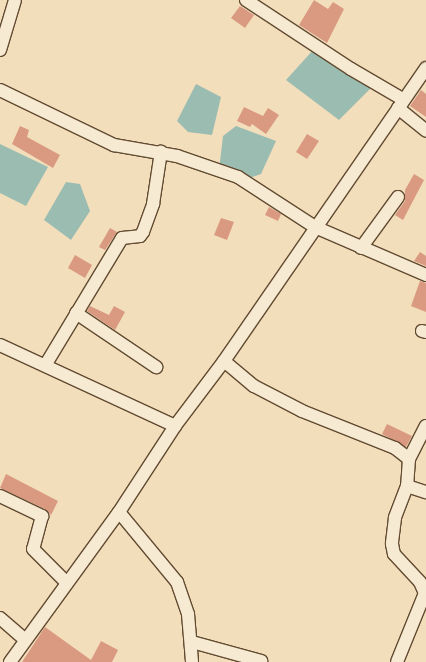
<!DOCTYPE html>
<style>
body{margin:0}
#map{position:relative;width:426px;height:662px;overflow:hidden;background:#f3debc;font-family:Alegreya,serif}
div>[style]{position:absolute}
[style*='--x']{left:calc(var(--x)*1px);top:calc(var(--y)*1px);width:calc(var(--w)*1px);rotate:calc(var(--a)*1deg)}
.water>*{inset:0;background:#9bbcb1}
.building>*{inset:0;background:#d99a81}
.roads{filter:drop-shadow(1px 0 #624b31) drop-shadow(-1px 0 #624b31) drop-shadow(0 1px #624b31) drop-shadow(0 -1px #624b31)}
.minor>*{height:12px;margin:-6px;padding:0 6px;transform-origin:6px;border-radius:6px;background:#f7ead3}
span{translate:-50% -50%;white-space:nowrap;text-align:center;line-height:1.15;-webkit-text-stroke:5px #f7ead3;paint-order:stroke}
</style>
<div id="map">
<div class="water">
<div style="clip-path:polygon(314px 49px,371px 88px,339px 120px,286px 80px)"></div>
<div style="clip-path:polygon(196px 84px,221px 97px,212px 135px,188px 132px,177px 121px)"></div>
<div style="clip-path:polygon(236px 126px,276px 141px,261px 174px,241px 181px,219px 170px,223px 136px)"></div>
<div style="clip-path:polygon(0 144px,48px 167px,26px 206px,0 193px)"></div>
<div style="clip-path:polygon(66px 182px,80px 184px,90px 211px,71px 240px,44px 220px)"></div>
</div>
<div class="building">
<div style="clip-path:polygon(314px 0,328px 9px,333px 2px,344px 9px,327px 43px,299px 25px)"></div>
<div style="clip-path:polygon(240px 6px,254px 15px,245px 28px,231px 18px)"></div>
<div style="clip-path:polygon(421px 90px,426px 94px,426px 117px,410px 106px)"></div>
<div style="clip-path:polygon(244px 107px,263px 116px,268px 108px,279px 115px,266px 134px,252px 124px,250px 127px,237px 121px)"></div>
<div style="clip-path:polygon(20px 126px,29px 130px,27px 137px,60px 155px,53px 168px,12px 144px)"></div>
<div style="clip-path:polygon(307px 134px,319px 141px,307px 159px,296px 152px)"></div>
<div style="clip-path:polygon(414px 174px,424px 180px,403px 220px,395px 215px,405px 201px,405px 190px)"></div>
<div style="clip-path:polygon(269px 207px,281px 214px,278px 221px,265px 215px)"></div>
<div style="clip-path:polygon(221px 218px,234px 222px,227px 240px,214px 235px)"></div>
<div style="clip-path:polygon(110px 228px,117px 232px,105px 250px,99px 247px)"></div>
<div style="clip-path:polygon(420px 252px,426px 256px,426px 266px,414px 261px)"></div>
<div style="clip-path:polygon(75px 255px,92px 265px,85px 278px,68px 268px)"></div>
<div style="clip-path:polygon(420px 281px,426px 283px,426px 312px,411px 306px)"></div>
<div style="clip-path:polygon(90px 306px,109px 315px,114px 306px,125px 312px,115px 330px,87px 311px)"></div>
<div style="clip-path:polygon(387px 424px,412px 436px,406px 447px,382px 434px)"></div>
<div style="clip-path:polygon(6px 474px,58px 501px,51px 515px,45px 509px,0 488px)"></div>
<div style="clip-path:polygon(45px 627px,91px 660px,101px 641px,118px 650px,112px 662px,22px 662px)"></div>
</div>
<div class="roads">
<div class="minor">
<div style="--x:246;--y:0;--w:126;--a:33.3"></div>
<div style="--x:351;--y:69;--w:61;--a:30.3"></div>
<div style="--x:0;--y:50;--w:52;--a:-73.3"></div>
<div style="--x:0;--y:90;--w:127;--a:25.8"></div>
<div style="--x:114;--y:145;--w:64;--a:9.9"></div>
<div style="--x:177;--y:156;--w:65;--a:19"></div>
<div style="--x:238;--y:177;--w:92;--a:33"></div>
<div style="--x:315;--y:227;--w:121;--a:23.4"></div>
<div style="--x:398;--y:108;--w:36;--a:39"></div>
<div style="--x:361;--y:248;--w:63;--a:-54"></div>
<div style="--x:76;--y:313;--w:97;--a:34"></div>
<div style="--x:422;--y:331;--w:4;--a:14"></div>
<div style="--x:0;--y:345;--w:193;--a:24.8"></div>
<div style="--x:224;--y:361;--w:39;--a:40"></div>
<div style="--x:254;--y:386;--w:54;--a:27.5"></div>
<div style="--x:302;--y:411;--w:100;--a:21.7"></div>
<div style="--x:395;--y:448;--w:18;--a:38"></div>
<div style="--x:409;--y:459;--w:27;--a:94"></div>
<div style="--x:407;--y:486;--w:34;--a:111"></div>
<div style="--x:395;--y:518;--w:26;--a:97"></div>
<div style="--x:392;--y:544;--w:10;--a:79"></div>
<div style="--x:394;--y:554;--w:38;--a:47"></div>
<div style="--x:420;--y:582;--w:12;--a:66"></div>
<div style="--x:425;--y:593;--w:74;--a:112.1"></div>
<div style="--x:46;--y:364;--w:147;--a:-58.9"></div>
<div style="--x:122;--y:238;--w:18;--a:-6"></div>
<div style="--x:140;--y:236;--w:5;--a:-53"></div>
<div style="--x:143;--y:232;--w:30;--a:-70"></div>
<div style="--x:153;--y:204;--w:53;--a:-81.3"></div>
<div style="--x:409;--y:459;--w:37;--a:-63"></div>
<div style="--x:407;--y:486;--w:20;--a:18"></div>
<div style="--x:0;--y:496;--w:47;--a:25.5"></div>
<div style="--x:42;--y:516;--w:34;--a:105"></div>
<div style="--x:33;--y:549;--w:48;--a:45"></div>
<div style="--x:119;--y:512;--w:91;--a:50.4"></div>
<div style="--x:177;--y:582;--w:34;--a:71"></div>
<div style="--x:188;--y:614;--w:48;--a:85.2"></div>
<div style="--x:0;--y:618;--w:33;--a:41"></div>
<div style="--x:192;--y:642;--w:72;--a:15.4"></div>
<div style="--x:10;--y:662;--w:185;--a:-54"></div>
<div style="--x:119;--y:512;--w:103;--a:-56.9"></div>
<div style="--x:175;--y:426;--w:81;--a:-53"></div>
<div style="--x:224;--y:361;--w:356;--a:-55.4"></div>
</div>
</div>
</div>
